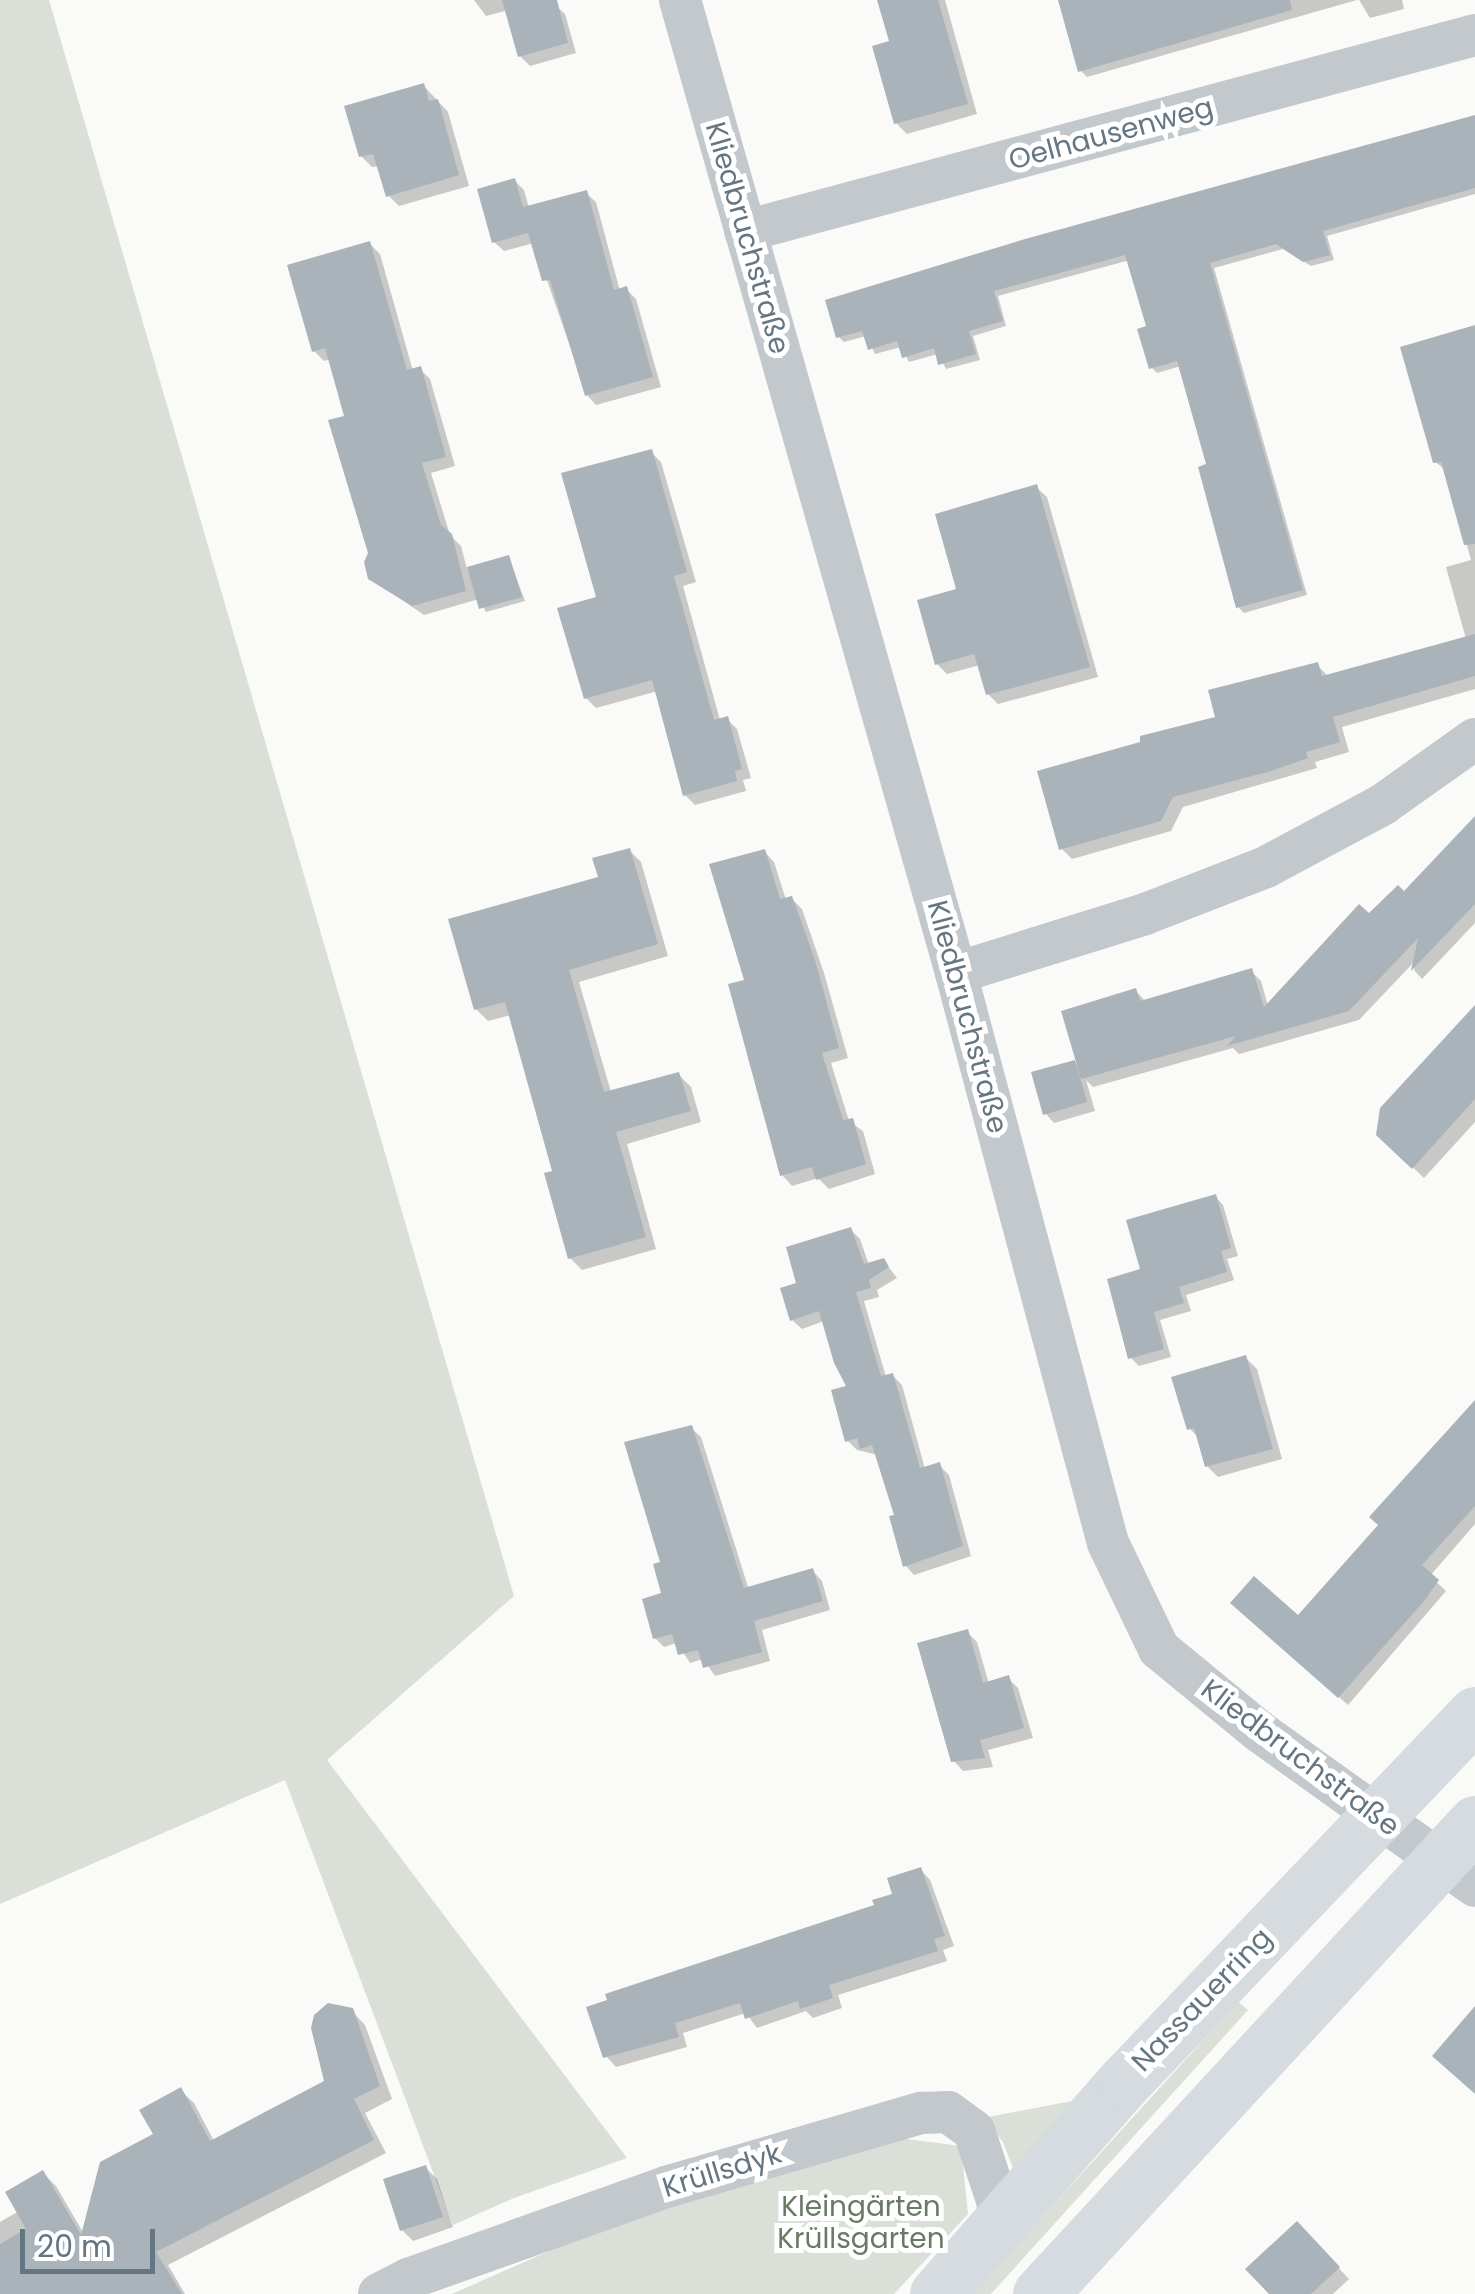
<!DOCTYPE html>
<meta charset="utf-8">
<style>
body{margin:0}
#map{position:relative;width:1475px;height:2294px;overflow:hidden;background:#fafaf8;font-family:Poppins,sans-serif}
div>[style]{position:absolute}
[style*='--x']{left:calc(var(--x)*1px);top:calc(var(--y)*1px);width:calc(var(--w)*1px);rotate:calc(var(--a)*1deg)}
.green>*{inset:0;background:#dadfd7}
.shadow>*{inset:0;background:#0003}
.building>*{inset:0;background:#aab3b9}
.minor>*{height:42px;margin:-21px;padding:0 21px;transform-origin:21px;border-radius:21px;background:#c3c8cc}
.primary>*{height:55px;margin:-27.5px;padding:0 27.5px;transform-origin:27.5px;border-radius:27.5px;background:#d6dbdf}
span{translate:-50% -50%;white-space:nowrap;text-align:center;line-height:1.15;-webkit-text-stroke:10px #fff;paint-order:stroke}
.street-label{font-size:28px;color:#657683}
.park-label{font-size:28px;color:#687a64}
.scale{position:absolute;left:20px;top:2229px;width:135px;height:45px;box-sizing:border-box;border:5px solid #657683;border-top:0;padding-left:12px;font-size:30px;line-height:35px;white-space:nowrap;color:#657683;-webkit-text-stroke:8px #fff;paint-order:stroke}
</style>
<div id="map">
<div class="green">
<div style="clip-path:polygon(0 0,49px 0,514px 1596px,327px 1760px,627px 2158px,514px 2198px,453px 2225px,285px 1780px,0 1904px)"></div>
<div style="clip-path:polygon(1238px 2002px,1248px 2010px,991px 2294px,972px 2294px)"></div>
<div style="clip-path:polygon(1072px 2101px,1014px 2171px,1003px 2142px,983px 2118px)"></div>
<div style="clip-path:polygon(899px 2138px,961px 2146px,968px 2214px,894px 2294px,452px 2294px,633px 2214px)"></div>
</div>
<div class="shadow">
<div style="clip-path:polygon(474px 0,549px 0,565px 14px,576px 53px,530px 66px,520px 56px,505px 11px,486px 16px)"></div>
<div style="clip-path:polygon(880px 0,945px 0,977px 114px,907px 134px,896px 123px,892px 43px)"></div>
<div style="clip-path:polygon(1061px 0,1357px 0,1087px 77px,1080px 70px)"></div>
<div style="clip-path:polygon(1359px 0,1402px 0,1404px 9px,1370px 18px)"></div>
<div style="clip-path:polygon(424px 86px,448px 112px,469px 186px,399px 206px,388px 195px,379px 166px,372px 167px,361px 156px)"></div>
<div style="clip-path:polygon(1475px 117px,1475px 194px,1327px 236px,1334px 260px,1311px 266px,1283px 249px,1214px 268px,1307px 595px,1244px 613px,1238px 607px,1209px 466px,1181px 366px,1157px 373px,1151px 367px,1149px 328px,1130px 260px,998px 296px,1006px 326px,973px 336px,980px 360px,946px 369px,938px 354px,909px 362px,901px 347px,875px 354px,866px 336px,844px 342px,838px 336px)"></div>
<div style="clip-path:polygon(515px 181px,524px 190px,529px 208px,586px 193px,596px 202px,620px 291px,626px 289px,636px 299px,661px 387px,596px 405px,587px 395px,534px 243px,504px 251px,494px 242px)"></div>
<div style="clip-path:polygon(370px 244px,380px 254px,413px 371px,420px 369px,430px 379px,455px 466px,431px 473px,450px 535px,461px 546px,467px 569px,509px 558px,525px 601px,486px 612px,479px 599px,424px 615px,370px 578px,371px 553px,347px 418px,331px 359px,324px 361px,314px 351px)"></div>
<div style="clip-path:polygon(1475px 330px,1475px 689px,1342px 727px,1349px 752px,1315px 762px,1317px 768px,1183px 807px,1171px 831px,1072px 859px,1061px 848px,1218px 719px,1317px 665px,1329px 677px,1466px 639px,1446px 567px,1471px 560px,1446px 470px,1435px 462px)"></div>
<div style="clip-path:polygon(651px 452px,661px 462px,696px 582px,683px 586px,720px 720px,727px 719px,737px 729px,751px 778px,743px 780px,746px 791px,695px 805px,685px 795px,658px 691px,596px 708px,586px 698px,599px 598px)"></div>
<div style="clip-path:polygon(1036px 487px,1047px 497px,1098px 677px,998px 704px,988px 694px,980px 665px,947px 674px,937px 664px,959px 591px)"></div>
<div style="clip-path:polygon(1475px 821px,1475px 923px,1422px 979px,1414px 970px,1416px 960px,1359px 1020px,1239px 1054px,1233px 1048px,1093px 1087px,1086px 1080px,1095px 1111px,1054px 1123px,1045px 1113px,1074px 1062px,1080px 1068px,1136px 991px,1146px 1002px,1251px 971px,1261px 981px,1268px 1006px,1369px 917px,1404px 895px)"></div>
<div style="clip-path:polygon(629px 850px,641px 862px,668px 956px,579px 982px,611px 1092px,679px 1075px,691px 1087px,701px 1122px,627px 1144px,656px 1249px,582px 1270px,570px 1258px,555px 1173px,511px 1015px,488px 1021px,476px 1009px)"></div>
<div style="clip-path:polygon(764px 851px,774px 862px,786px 900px,792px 899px,802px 909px,824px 973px,848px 1058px,831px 1063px,849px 1121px,863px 1131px,875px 1174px,829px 1189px,818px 1178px,792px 1186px,782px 1175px,747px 982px)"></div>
<div style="clip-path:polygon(1475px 1032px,1475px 1122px,1424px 1178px,1378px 1134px)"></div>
<div style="clip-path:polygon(1215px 1196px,1223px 1205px,1238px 1256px,1227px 1259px,1234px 1280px,1186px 1295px,1191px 1311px,1160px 1320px,1171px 1357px,1139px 1366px,1130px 1357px,1143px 1271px)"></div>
<div style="clip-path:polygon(851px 1230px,860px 1239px,869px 1265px,884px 1261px,897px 1278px,877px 1290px,879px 1297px,864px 1301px,886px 1377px,892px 1375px,902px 1385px,925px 1469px,939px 1465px,949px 1475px,971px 1556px,914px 1575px,905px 1565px,897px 1517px,878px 1455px,857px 1450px,847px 1440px,850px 1388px,824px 1321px,802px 1329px,792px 1320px,800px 1285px)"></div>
<div style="clip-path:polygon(1246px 1358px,1257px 1369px,1282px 1459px,1218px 1477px,1207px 1466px,1200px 1439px,1189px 1428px)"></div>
<div style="clip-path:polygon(1475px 1404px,1475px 1524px,1430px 1576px,1446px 1591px,1348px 1705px,1243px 1612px,1298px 1618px,1381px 1526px)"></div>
<div style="clip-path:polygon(691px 1428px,701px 1437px,749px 1590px,813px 1571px,822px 1581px,830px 1610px,762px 1630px,770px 1661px,715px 1676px,703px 1659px,690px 1663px,677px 1643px,664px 1647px,655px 1638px,664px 1595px,664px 1564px)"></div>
<div style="clip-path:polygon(967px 1632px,977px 1642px,989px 1684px,1008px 1678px,1018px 1688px,1033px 1738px,988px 1750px,993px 1767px,963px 1771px,953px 1760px)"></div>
<div style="clip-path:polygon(920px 1869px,930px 1880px,954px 1946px,943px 1950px,947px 1961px,838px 1995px,842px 2008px,813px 2018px,806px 2011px,757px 2028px,746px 2013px,683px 2033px,687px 2047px,616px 2067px,606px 2056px,877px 1907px,895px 1895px)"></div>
<div style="clip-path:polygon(351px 2010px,365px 2025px,392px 2099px,365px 2113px,386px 2153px,168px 2265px,185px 2294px,0 2294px,0 2222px,19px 2211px,43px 2173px,56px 2186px,84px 2234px,156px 2135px,180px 2090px,194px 2103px,214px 2141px,327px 2083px)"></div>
<div style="clip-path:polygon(426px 2168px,437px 2179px,453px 2227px,413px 2241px,402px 2230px)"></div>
<div style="clip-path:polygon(1297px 2224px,1349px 2279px,1333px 2294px,1272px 2294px)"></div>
</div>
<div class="building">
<div style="clip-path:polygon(502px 0,557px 0,568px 43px,518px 57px)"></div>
<div style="clip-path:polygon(877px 0,938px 0,968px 104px,894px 124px,872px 46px,889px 41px)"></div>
<div style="clip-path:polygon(1058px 0,1290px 0,1292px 10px,1078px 72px)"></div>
<div style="clip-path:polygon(424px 83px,429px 101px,438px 99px,459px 175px,386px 197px,373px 154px,359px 157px,344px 106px)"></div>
<div style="clip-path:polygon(1475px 115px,1475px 188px,1323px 231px,1330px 255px,1303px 262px,1276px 244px,1210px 263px,1303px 590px,1236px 608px,1198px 467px,1206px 464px,1177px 361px,1149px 369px,1137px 329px,1146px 326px,1125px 255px,994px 291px,1003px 321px,969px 331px,976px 354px,938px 365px,934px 348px,902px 358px,897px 341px,868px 350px,862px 331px,836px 338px,825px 300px,1025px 239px)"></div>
<div style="clip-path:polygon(515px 178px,523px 207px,587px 190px,614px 290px,627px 286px,653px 377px,585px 396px,550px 280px,542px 281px,528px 233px,492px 243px,477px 189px)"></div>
<div style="clip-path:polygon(370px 241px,407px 370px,421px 366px,446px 457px,422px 463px,441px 525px,452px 534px,466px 591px,412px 606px,368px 579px,364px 562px,368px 553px,328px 420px,344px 416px,325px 348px,312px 352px,287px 265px)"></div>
<div style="clip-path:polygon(1475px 325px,1475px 544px,1464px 545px,1441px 462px,1433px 463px,1400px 347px)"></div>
<div style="clip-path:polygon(652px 449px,687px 572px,674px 576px,714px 720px,728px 716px,742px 769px,735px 771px,737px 781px,683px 796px,652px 680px,584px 699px,557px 608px,596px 597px,561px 473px)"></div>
<div style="clip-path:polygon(1037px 484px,1090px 667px,986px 695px,974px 654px,935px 665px,917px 600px,956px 589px,935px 514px)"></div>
<div style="clip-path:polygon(509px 555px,522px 597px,479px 609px,467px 567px)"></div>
<div style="clip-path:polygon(1475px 634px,1475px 676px,1333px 717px,1340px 742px,1306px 752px,1308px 758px,1271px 771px,1173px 797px,1161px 821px,1059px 850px,1037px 771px,1140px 742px,1140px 736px,1215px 717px,1208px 690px,1318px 662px,1322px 676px)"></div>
<div style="clip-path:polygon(1475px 816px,1475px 904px,1411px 971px,1418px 938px,1349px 1011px,1227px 1046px,1236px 1036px,1081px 1079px,1061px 1011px,1136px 988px,1140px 1001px,1252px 968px,1264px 1007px,1359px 904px,1369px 913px,1398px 885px,1404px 891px)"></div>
<div style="clip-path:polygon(630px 848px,658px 944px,569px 970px,604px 1092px,679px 1072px,691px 1111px,616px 1132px,646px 1237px,568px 1259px,544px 1173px,552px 1171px,505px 1002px,474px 1010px,448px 919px,598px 877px,592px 858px)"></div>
<div style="clip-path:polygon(765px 849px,780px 899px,792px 896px,815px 960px,839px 1048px,822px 1053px,843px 1120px,853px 1118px,866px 1164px,816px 1180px,812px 1167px,780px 1176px,728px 984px,744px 980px,709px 864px)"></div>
<div style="clip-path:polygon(1475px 1005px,1475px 1099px,1412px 1169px,1376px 1135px,1380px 1108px)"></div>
<div style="clip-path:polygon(1075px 1060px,1087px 1102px,1043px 1115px,1031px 1072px)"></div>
<div style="clip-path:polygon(1216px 1194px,1231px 1248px,1221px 1251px,1227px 1272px,1179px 1287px,1184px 1303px,1154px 1312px,1164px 1349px,1128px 1359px,1107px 1279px,1140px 1269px,1126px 1220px)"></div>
<div style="clip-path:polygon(851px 1227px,864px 1264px,884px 1258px,889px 1267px,869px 1280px,871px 1288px,856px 1292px,881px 1376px,893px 1373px,920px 1468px,940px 1462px,963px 1546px,903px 1567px,889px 1516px,894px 1515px,872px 1445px,860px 1449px,857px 1438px,845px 1442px,831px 1390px,846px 1386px,834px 1363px,819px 1311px,790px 1321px,780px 1288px,796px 1283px,786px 1247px)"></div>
<div style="clip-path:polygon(1246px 1355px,1273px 1449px,1205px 1467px,1194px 1428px,1187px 1430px,1171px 1377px)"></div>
<div style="clip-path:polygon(1475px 1400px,1475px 1506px,1422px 1565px,1439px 1580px,1424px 1601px,1338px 1698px,1230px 1603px,1254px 1576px,1298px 1615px,1378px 1525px,1369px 1517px)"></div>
<div style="clip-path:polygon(692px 1425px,744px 1588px,813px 1568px,823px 1601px,754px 1621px,762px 1652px,703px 1668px,698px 1650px,678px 1655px,672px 1634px,653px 1639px,642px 1599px,661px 1593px,653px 1564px,660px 1562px,624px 1442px)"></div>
<div style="clip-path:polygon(968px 1629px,983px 1683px,1009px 1675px,1024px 1728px,980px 1740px,985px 1758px,951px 1762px,917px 1643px)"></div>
<div style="clip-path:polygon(921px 1867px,945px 1936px,934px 1939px,938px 1951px,829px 1985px,833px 1998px,800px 2009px,798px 2001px,745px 2019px,740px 2003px,675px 2023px,679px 2037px,603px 2058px,586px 2007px,607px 2000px,605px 1994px,874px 1905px,872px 1900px,892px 1894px,887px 1878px)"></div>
<div style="clip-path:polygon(328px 2003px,353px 2008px,380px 2086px,354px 2099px,374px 2140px,156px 2252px,182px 2294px,0 2294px,0 2244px,26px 2229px,5px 2192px,43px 2170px,81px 2235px,100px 2162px,153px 2134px,139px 2110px,181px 2087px,210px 2141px,324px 2081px,311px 2028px,314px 2015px)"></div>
<div style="clip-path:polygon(1475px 2006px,1475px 2094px,1432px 2056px)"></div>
<div style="clip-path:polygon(426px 2165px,443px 2217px,400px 2231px,383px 2179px)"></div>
<div style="clip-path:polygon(1297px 2221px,1340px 2267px,1311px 2294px,1269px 2294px,1245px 2269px)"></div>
</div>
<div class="minor">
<div style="--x:680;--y:0;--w:1011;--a:74.16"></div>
<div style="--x:956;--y:973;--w:590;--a:75.07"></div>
<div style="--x:1108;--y:1543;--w:118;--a:64.3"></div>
<div style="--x:1159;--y:1649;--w:131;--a:39.4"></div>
<div style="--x:1260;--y:1732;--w:264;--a:35.6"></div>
<div style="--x:745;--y:231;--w:756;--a:-15.03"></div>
<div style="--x:956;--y:973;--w:198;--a:-17.3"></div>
<div style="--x:1145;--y:914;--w:130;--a:-21.2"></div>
<div style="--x:1266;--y:867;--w:132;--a:-28.1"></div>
<div style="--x:1382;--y:805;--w:114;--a:-35.4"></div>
<div style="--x:379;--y:2294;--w:33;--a:-27"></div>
<div style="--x:408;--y:2279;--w:274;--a:-19.6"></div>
<div style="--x:666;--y:2187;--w:266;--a:-16.2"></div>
<div style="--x:921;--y:2113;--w:27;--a:-2"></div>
<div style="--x:948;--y:2112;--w:32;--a:36"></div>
<div style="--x:974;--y:2131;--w:76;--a:71.6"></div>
<div style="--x:998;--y:2203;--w:23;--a:95"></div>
</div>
<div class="primary">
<div style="--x:937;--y:2294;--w:281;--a:-48.6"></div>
<div style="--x:1123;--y:2083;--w:510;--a:-46.35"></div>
<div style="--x:1040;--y:2294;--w:641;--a:-47.28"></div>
</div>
<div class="street-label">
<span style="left:1111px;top:134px;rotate:-15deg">Oelhausenweg</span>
<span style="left:747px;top:238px;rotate:74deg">Kliedbruchstraße</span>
<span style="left:967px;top:1017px;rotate:75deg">Kliedbruchstraße</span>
<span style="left:1300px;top:1758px;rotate:37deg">Kliedbruchstraße</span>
<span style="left:1202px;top:2000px;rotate:-46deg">Nassauerring</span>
<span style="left:722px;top:2171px;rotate:-17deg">Krüllsdyk</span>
</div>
<div class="park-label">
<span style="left:861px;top:2223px">Kleingärten<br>Krüllsgarten</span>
</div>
<div class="scale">20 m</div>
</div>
